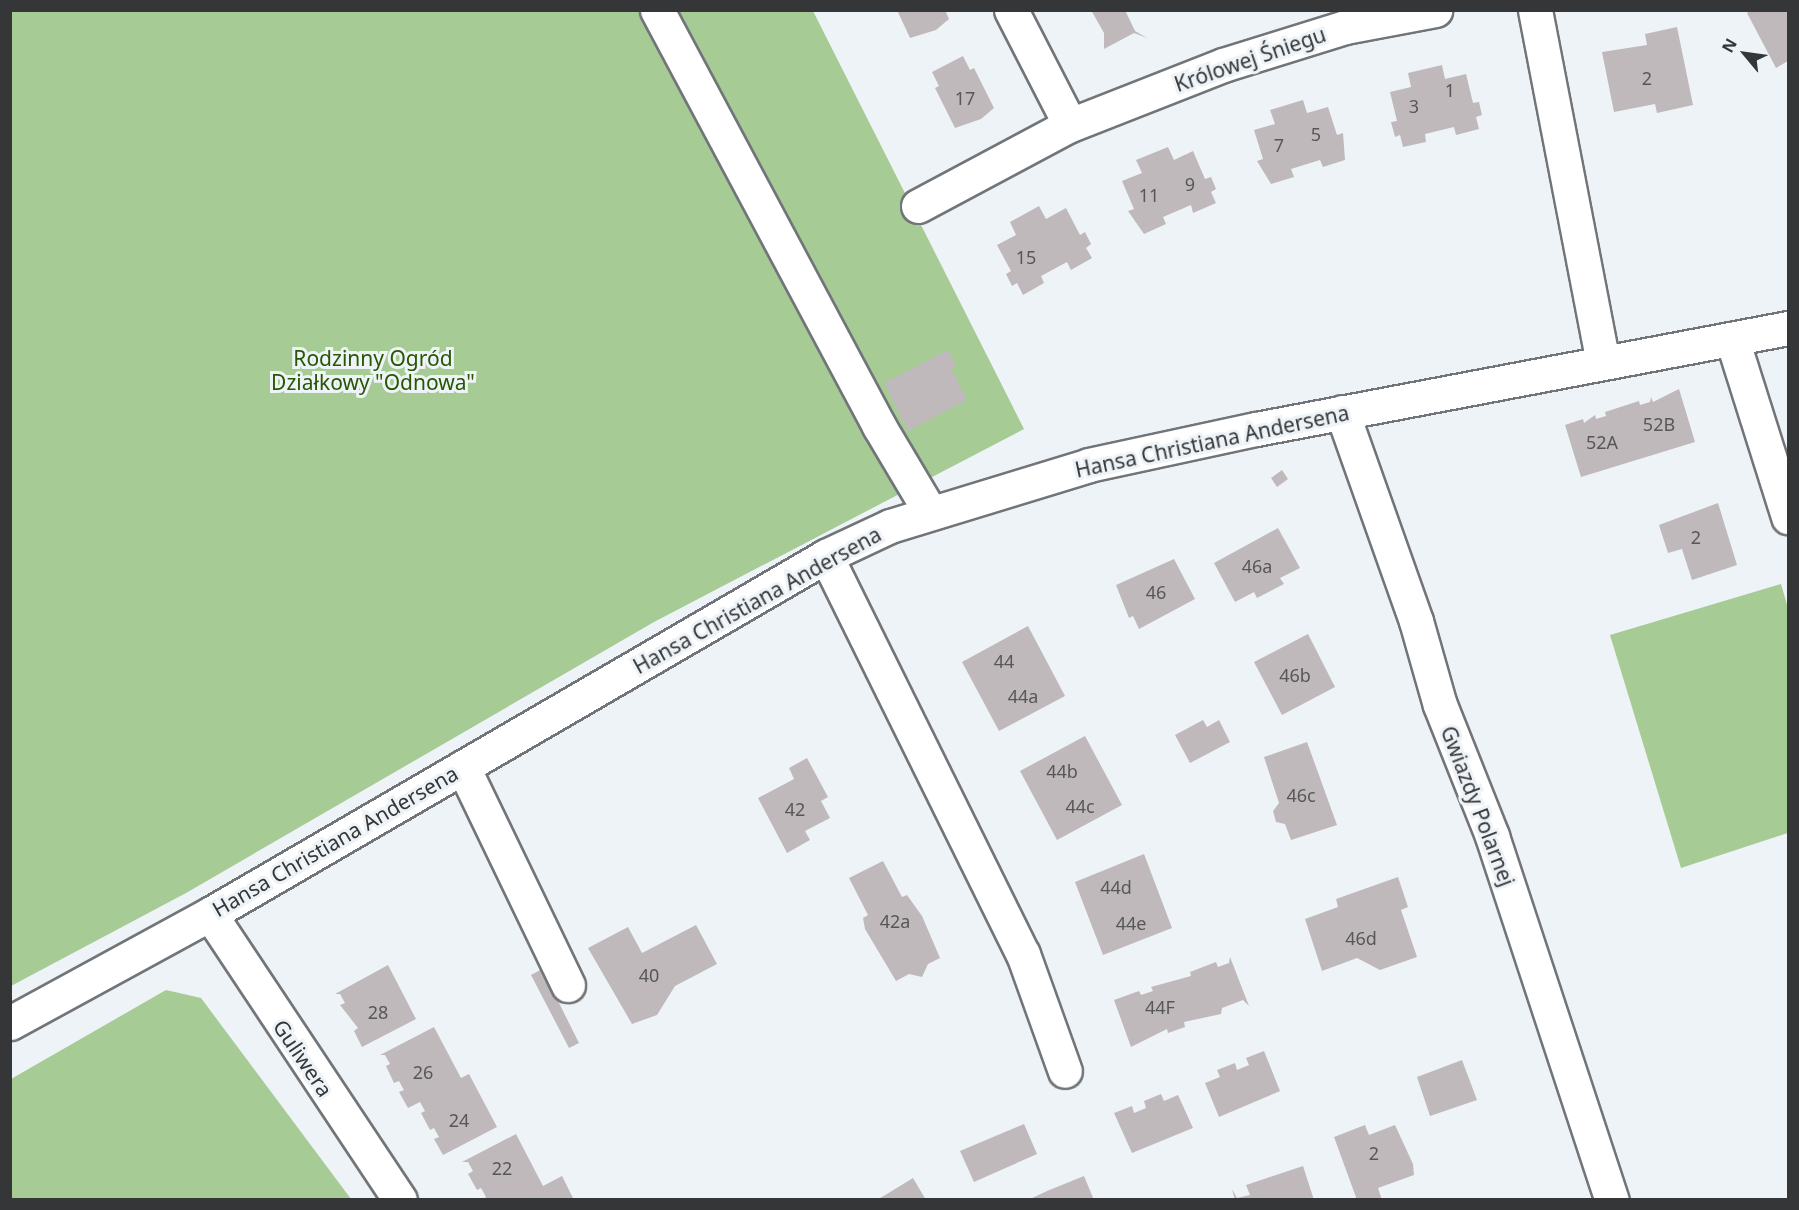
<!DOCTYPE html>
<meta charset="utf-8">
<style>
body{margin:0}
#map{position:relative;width:1799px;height:1210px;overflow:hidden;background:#eef3f7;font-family:"Noto Sans",sans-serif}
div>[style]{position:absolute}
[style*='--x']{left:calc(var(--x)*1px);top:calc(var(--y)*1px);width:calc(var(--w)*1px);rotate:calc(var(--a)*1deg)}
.green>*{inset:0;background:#a6cb95}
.building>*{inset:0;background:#c0b9bb}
.roads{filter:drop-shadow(2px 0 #717579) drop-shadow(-2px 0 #717579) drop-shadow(0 2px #717579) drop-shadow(0 -2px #717579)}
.minor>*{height:33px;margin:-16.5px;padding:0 16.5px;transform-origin:16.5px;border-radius:16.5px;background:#fff}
span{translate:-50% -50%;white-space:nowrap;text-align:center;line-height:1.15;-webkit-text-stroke:6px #eef3f7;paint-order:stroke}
.number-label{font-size:18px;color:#575759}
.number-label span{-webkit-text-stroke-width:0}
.street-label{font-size:21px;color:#343638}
.park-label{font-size:21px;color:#275702}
.frame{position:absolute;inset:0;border:12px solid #343638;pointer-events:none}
.north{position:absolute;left:1715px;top:24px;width:60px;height:60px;-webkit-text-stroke:4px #eef3f7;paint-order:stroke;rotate:299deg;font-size:16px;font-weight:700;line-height:24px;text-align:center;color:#343638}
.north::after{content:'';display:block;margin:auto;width:21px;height:27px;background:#343638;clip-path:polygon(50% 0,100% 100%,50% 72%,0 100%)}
</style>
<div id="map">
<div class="green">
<div style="clip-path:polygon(11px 11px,813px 11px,1024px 429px,654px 622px,186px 893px,11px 986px)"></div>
<div style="clip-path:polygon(1781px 584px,1788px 608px,1788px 833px,1681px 868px,1610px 635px)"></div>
<div style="clip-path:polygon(166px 990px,201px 998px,351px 1199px,11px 1199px,11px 1079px)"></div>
</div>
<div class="building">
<div style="clip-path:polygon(897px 10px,945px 10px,949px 19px,936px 30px,910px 38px)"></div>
<div style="clip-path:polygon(1091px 10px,1125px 10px,1135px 31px,1147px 38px,1134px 33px,1104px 49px,1104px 33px)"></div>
<div style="clip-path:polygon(1751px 10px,1788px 10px,1788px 61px,1776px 68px,1747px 13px)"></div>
<div style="clip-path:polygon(1677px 27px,1693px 105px,1657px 113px,1655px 104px,1614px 112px,1602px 52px,1647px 45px,1645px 34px)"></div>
<div style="clip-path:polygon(963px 56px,970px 70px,974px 68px,994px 108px,981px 119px,955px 128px,935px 88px,939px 86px,932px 72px)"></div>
<div style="clip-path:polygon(1442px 65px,1445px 79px,1466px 74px,1473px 103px,1479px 102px,1482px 115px,1476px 117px,1479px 129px,1456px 135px,1454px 127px,1425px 134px,1426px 142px,1403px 147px,1400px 135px,1395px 137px,1391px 122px,1397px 121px,1390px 92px,1411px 87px,1408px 73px)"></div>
<div style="clip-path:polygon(1303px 100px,1307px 113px,1328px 107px,1337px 135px,1343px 133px,1345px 160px,1323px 167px,1320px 160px,1291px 169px,1294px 177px,1271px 184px,1257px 161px,1263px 159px,1254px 130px,1275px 124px,1270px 110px)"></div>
<div style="clip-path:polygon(1168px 147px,1174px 160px,1193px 151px,1205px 179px,1211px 177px,1216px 189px,1211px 192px,1216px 203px,1193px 213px,1191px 205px,1163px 217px,1166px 224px,1144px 234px,1128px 211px,1134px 209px,1122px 181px,1142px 173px,1136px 160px)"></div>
<div style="clip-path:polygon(1039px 206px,1046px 219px,1066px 208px,1080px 235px,1085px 232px,1091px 244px,1086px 248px,1092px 258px,1071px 270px,1067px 262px,1041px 276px,1044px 283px,1023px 295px,1017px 283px,1012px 286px,1006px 274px,1011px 271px,997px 245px,1016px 235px,1010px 222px)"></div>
<div style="clip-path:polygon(948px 350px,956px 366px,951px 368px,967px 400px,908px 431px,884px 383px)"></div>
<div style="clip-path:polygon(1679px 389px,1695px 442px,1581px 477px,1565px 425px,1583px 419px,1584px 423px,1595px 415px,1596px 419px,1606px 416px,1605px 412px,1639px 401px,1640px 405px,1650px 402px,1651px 397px,1653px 402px)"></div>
<div style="clip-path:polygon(1282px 470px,1288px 479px,1277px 487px,1271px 478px)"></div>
<div style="clip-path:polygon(1718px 503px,1737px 565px,1692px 580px,1682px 549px,1668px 553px,1659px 525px)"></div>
<div style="clip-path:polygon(1278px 528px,1300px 568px,1280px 578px,1284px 584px,1257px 598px,1254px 592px,1235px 602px,1214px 563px)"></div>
<div style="clip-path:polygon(1174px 559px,1195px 599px,1139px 629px,1133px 616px,1129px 618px,1116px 585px)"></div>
<div style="clip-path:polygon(1028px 626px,1065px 696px,999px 731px,962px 662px)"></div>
<div style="clip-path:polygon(1308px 634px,1335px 687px,1282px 715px,1254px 662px)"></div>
<div style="clip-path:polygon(1203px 720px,1207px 727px,1219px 720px,1230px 742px,1190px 763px,1175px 735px)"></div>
<div style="clip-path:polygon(1085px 736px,1122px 805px,1057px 840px,1020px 771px)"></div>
<div style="clip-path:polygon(1307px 742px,1337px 825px,1291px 840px,1285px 824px,1276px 822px,1273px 811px,1279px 803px,1264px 757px)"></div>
<div style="clip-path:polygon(807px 758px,828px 797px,821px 801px,830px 818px,805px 831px,810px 840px,787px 853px,758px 798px,794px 779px,789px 768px)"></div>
<div style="clip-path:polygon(1144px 854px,1172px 928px,1103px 955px,1075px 882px)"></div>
<div style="clip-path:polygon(883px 861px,902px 897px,907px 895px,922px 916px,940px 958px,928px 964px,922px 977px,909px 974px,896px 981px,865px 929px,863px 918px,868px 915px,849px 878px)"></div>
<div style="clip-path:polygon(1398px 877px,1408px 907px,1401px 910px,1417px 957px,1380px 970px,1357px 958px,1322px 971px,1305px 919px,1338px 907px,1336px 899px)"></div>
<div style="clip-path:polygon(696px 925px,717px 964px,675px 986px,657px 1015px,632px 1024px,588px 948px,628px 927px,642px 953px)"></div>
<div style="clip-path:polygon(1230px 957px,1249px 1006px,1243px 1000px,1222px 1008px,1221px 1014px,1184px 1022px,1185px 1027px,1168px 1033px,1167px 1029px,1131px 1047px,1114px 1000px,1139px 991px,1141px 995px,1153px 991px,1151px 987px,1191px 976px,1190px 972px,1216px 962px,1218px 967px,1229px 963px)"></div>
<div style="clip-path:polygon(388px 965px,416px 1019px,362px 1047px,354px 1031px,358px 1028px,340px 1005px,345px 1003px,340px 994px,335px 994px)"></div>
<div style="clip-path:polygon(542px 969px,579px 1043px,569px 1048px,531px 975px)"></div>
<div style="clip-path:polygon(434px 1027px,461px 1078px,469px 1074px,497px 1127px,443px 1155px,434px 1139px,439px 1137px,434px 1128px,430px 1130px,421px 1113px,425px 1111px,420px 1102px,408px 1108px,399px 1092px,404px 1090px,399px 1081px,394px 1083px,386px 1066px,390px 1064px,385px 1055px,380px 1055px)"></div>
<div style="clip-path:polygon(1264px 1051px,1280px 1091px,1219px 1117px,1205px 1083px,1220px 1077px,1217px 1070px,1235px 1063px,1237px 1070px,1249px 1065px,1246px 1058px)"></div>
<div style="clip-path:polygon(1462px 1060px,1477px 1100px,1430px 1116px,1417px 1077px)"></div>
<div style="clip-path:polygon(1161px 1094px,1164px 1101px,1178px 1095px,1193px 1128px,1132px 1153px,1114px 1113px,1132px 1106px,1134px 1113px,1146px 1108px,1144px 1101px)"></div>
<div style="clip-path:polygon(1024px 1124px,1037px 1154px,974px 1182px,960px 1151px)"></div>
<div style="clip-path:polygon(1365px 1125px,1369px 1135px,1395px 1125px,1413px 1164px,1414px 1175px,1378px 1188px,1382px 1200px,1357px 1200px,1334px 1137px)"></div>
<div style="clip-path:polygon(516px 1134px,543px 1186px,562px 1176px,574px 1200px,482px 1200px,486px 1197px,481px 1188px,477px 1190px,468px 1174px,473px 1171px,468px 1162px,462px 1162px)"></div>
<div style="clip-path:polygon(1303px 1166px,1314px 1200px,1235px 1200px,1232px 1189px,1237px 1198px,1250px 1195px,1246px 1185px)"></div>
<div style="clip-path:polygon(1084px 1176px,1094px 1200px,1028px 1200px,1047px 1191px)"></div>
<div style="clip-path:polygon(913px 1178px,926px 1200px,877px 1200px)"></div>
</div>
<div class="roads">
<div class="minor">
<div style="--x:657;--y:10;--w:472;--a:61.9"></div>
<div style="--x:879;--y:426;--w:100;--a:59.3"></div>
<div style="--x:1011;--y:10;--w:129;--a:62.8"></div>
<div style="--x:1535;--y:10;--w:359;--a:79.1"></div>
<div style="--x:918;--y:206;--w:172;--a:-28.1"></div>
<div style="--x:1070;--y:125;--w:164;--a:-21.4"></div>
<div style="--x:1223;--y:65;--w:128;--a:-17.3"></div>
<div style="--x:1345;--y:27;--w:92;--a:-10.7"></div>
<div style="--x:1732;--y:339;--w:187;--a:72.5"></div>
<div style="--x:1342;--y:412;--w:222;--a:70.5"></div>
<div style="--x:1416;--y:621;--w:87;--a:74.1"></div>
<div style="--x:1440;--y:705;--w:141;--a:68.3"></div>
<div style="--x:1492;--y:836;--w:383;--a:71.8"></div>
<div style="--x:826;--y:556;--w:444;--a:63.7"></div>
<div style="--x:1023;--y:954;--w:124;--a:70.3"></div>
<div style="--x:463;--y:767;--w:242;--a:64.3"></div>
<div style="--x:210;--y:914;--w:343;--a:56.4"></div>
<div style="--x:10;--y:1023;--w:228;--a:-28.6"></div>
<div style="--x:210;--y:914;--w:712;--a:-30.16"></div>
<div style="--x:826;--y:556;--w:71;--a:-25.1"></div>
<div style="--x:890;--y:526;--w:208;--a:-17"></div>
<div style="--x:1089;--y:465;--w:171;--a:-12.2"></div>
<div style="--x:1256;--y:429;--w:542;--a:-10.75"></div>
</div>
</div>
<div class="number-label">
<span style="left:1647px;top:78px">2</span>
<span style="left:1450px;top:90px">1</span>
<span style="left:965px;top:98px">17</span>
<span style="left:1414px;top:106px">3</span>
<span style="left:1316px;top:134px">5</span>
<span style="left:1279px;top:145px">7</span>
<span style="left:1190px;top:184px">9</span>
<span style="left:1149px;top:195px">11</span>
<span style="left:1026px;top:257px">15</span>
<span style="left:1659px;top:424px">52B</span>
<span style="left:1602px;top:442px">52A</span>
<span style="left:1696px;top:537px">2</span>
<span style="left:1257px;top:566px">46a</span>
<span style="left:1156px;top:592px">46</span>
<span style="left:1004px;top:661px">44</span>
<span style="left:1295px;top:675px">46b</span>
<span style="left:1023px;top:696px">44a</span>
<span style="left:1062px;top:771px">44b</span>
<span style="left:1301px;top:795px">46c</span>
<span style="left:1080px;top:806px">44c</span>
<span style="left:795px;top:809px">42</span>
<span style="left:1116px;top:887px">44d</span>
<span style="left:895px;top:921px">42a</span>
<span style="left:1131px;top:923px">44e</span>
<span style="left:1361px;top:938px">46d</span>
<span style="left:649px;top:975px">40</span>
<span style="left:1160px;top:1007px">44F</span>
<span style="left:378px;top:1012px">28</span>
<span style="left:423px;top:1072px">26</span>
<span style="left:459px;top:1120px">24</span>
<span style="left:1374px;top:1153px">2</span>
<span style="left:502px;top:1168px">22</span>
</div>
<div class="street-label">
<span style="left:1250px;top:59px;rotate:-19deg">Królowej Śniegu</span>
<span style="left:1212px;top:441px;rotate:-12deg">Hansa Christiana Andersena</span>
<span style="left:757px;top:600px;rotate:-29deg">Hansa Christiana Andersena</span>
<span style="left:1478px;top:806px;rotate:69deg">Gwiazdy Polarnej</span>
<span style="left:335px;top:841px;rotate:-30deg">Hansa Christiana Andersena</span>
<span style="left:303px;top:1058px;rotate:56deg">Guliwera</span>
</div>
<div class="park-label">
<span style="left:373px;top:370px">Rodzinny Ogród<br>Działkowy "Odnowa"</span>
</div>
<div class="frame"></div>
<div class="north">N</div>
</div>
